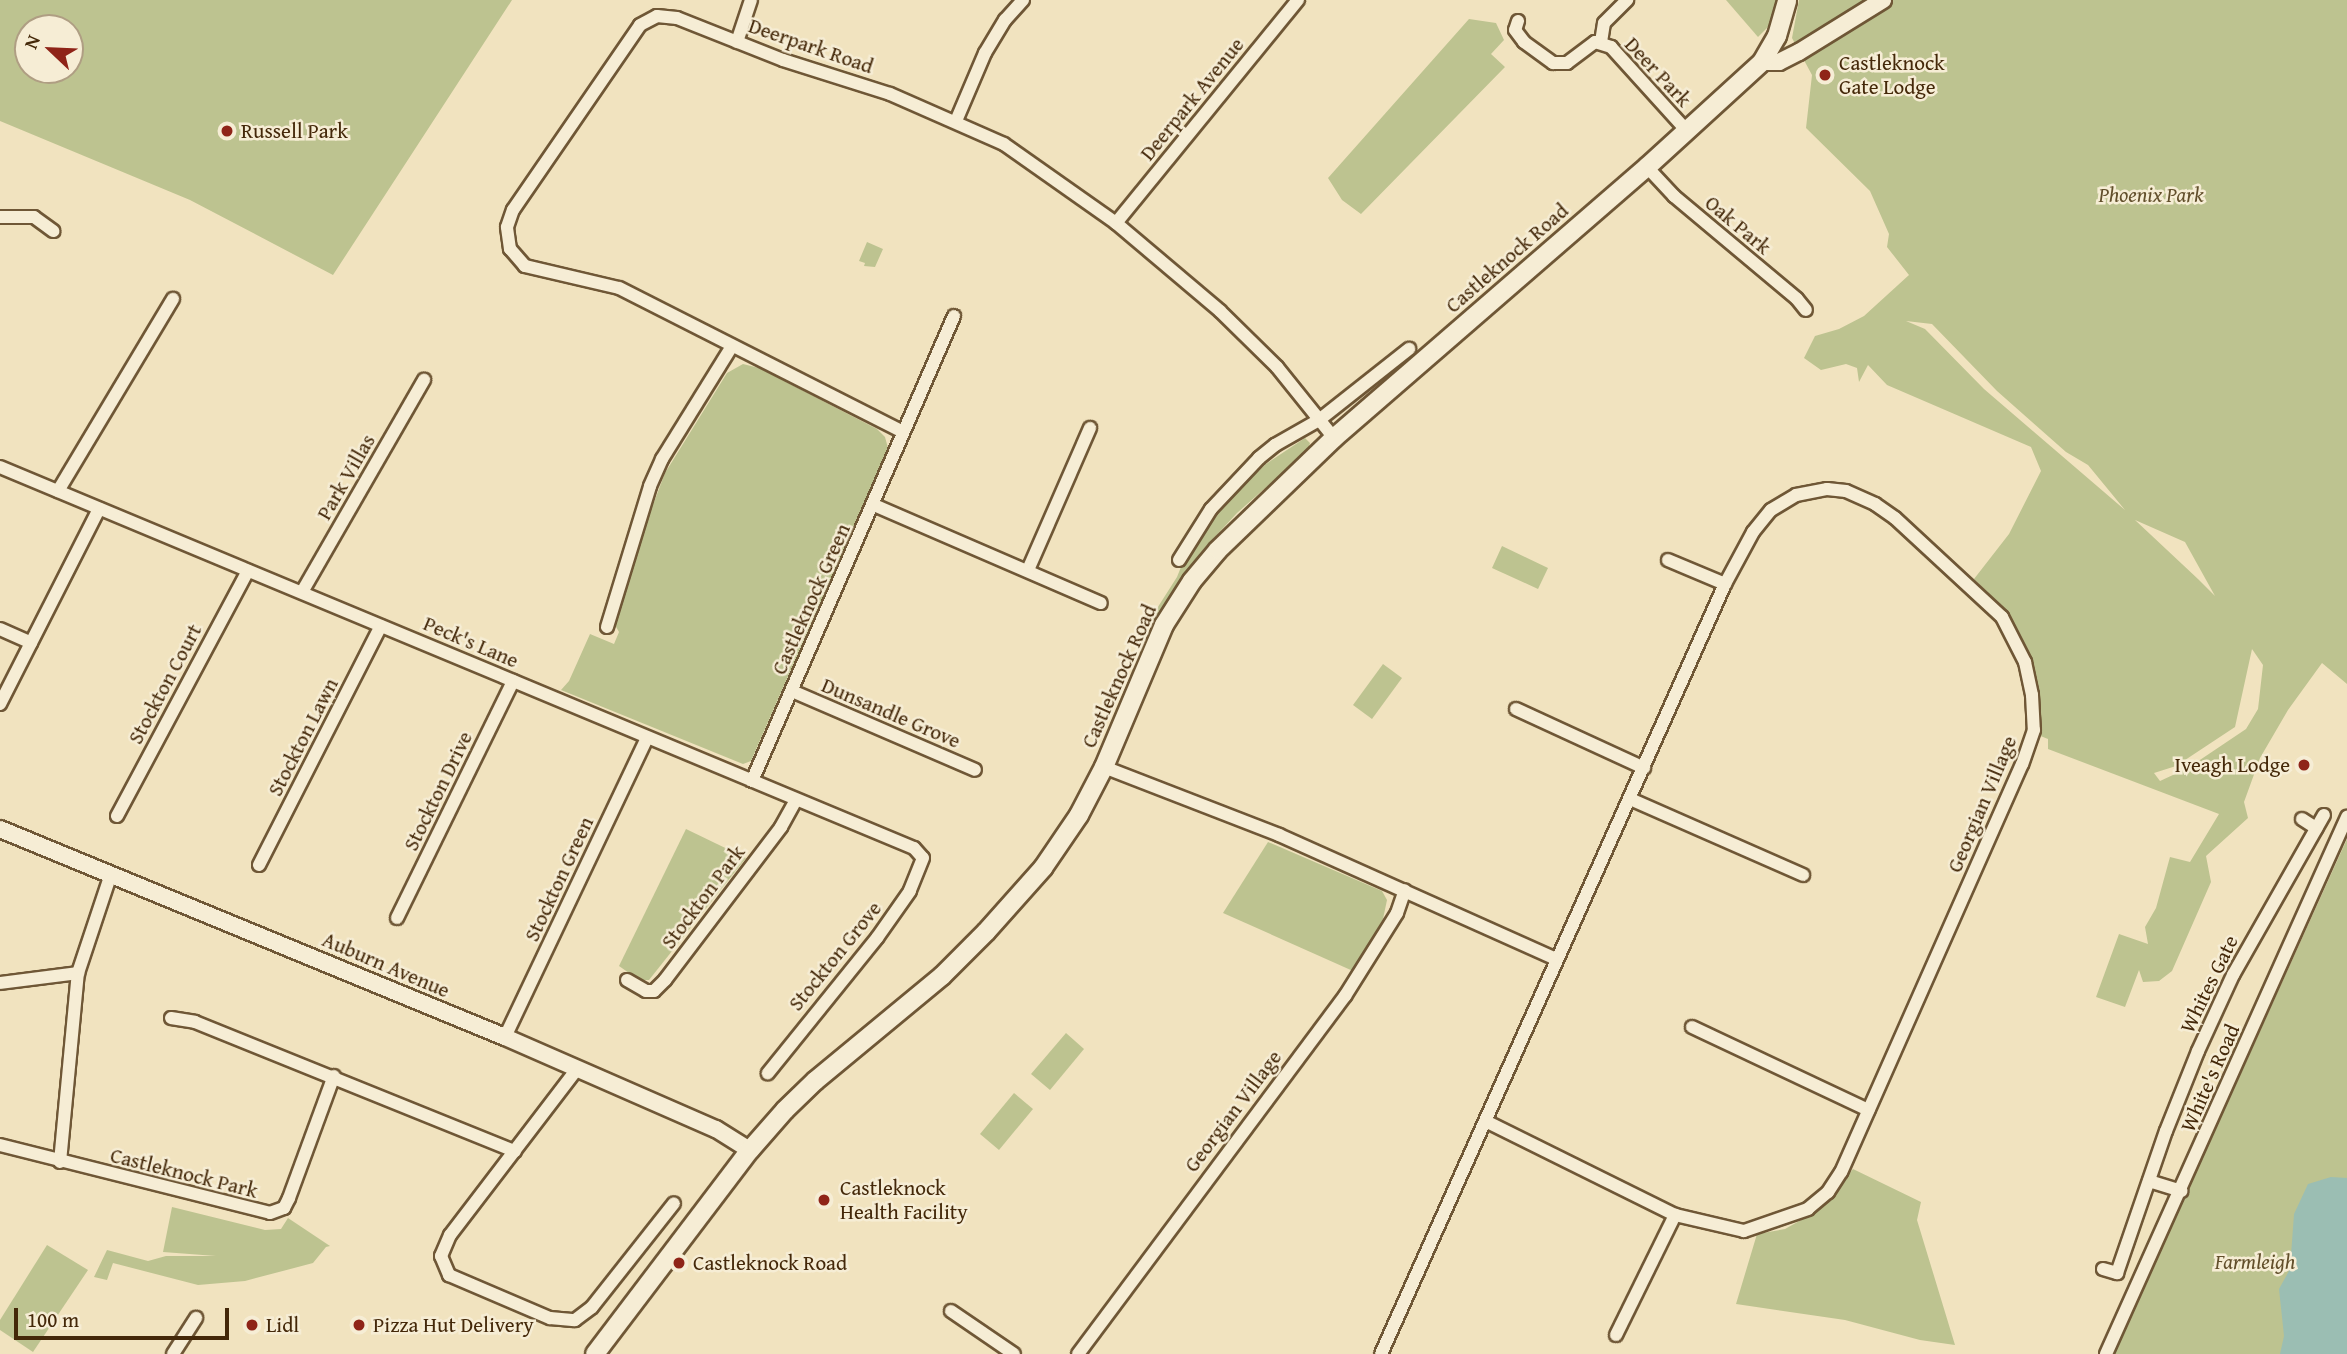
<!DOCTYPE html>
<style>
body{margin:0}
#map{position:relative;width:2347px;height:1354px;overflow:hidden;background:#f1e3bf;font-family:"Gentium Book Plus",serif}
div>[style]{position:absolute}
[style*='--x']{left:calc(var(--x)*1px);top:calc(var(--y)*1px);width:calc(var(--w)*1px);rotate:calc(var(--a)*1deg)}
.green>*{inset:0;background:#bdc390}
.water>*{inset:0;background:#9bbeb3}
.roads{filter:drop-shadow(2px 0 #6f5736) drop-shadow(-2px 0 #6f5736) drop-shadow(0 2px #6f5736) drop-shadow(0 -2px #6f5736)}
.minor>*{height:12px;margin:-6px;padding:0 6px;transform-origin:6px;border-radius:6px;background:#f6edd5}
.tertiary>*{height:16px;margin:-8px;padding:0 8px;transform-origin:8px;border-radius:8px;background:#f6edd5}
.secondary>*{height:18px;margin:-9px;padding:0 9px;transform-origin:9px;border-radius:9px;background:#f6edd5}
.dots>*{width:19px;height:19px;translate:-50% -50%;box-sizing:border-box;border:4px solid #f6edd5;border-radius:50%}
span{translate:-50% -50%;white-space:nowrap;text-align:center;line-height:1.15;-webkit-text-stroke:5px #f6edd5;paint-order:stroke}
.street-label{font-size:21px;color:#442809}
.poi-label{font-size:21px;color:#442809}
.left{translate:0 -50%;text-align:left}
.right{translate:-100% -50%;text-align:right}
.park-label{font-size:21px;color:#624f2b;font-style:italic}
.north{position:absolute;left:14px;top:14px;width:70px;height:70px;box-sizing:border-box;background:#f6edd5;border:2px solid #af9e83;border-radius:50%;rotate:293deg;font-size:19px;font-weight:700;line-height:28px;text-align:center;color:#442809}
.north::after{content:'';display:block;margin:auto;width:24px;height:32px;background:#8f2418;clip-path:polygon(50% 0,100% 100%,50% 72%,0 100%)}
.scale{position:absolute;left:14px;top:1308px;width:215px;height:32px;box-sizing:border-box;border:4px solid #442809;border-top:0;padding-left:9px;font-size:21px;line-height:24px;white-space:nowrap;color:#442809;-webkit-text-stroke:5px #f6edd5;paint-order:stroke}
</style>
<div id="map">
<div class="green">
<div style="clip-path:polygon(evenodd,0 0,512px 0,333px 275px,190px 200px,0 121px,0 0,70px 28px,70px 70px,28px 70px,28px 28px,70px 28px)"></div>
<div style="clip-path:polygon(1726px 0,1777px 0,1772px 23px,1758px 37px)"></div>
<div style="clip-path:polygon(evenodd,1799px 0,2347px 0,2347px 684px,2322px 663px,2288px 710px,2260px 758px,2244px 802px,2248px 818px,2206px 856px,2211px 882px,2172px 971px,2159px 981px,2143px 982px,2139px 970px,2125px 1007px,2096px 997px,2119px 934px,2148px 944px,2145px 927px,2156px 908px,2170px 857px,2190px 862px,2219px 814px,2048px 749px,2048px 739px,2038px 735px,2039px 697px,2034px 666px,2006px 610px,1974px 579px,2009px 534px,2041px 471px,2031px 447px,1887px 385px,1868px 365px,1859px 382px,1857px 368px,1846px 364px,1821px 370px,1804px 358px,1815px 336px,1839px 329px,1864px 316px,1909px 275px,1887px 247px,1889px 234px,1870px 191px,1806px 128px,1812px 75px,1792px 38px,1799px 0,1906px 321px,1932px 324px,1997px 391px,2066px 452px,2088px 465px,2125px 510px,1984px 389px,1925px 329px,1906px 321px,1799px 0,2135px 520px,2185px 542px,2215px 596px,2198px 579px,2135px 520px,1799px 0,2252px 649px,2263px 665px,2258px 709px,2246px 729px,2188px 768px,2160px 781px,2154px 773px,2176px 766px,2235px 727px,2252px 649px)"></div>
<div style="clip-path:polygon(1469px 19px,1496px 23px,1504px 40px,1491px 54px,1505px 67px,1361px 214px,1342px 200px,1328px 178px)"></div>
<div style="clip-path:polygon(867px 242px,883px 249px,875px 267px,864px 266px,865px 263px,859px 261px)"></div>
<div style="clip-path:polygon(743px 364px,759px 368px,877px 429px,885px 437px,888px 448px,751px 761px,743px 764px,561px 690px,569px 681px,590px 634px,614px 644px,619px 632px,615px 625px,639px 542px,665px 473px,727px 373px)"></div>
<div style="clip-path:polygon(1305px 438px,1310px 443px,1308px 450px,1237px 513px,1201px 552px,1152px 622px,1149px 621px,1177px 577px,1185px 557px,1230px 498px,1266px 464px)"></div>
<div style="clip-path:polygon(1502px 546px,1548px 568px,1538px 589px,1492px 568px)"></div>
<div style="clip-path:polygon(1383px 664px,1402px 678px,1372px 719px,1353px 705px)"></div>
<div style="clip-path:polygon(686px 829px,746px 858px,649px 980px,639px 980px,619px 966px)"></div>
<div style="clip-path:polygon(2347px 839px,2347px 1354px,2112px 1354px,2193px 1179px)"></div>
<div style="clip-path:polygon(1268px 842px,1382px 891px,1387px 900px,1383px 919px,1353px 971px,1223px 913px)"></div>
<div style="clip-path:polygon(1066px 1033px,1084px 1049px,1050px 1090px,1031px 1074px)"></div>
<div style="clip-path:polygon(1014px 1093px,1033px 1109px,999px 1150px,980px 1134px)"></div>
<div style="clip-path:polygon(1853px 1169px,1921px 1202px,1917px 1220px,1955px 1345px,1920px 1340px,1845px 1320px,1736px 1304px,1757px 1234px,1785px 1229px,1810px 1215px,1828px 1201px)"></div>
<div style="clip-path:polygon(172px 1207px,265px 1230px,281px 1229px,288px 1218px,330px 1246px,326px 1247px,313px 1263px,245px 1281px,198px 1285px,113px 1263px,107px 1280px,94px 1277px,107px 1250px,148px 1261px,166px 1256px,216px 1256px,163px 1252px)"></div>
<div style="clip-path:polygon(47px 1245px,88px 1270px,33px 1352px,0 1330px,0 1320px)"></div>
</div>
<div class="water">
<div style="clip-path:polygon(2331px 1177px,2347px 1178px,2347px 1354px,2280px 1354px,2284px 1336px,2279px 1289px,2290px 1269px,2294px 1214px,2308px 1184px)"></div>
</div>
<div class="roads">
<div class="minor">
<div style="--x:1518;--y:21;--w:9;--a:108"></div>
<div style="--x:1515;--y:30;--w:15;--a:53"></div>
<div style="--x:1524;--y:42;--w:36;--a:36"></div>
<div style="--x:1553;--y:63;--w:14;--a:0"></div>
<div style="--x:1567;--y:63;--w:35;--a:-37"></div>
<div style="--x:1595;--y:42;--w:17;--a:17"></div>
<div style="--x:1611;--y:47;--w:112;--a:47.9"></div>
<div style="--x:737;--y:42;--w:44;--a:-71.6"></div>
<div style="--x:1601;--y:42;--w:19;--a:-81"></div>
<div style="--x:1604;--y:23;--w:33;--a:-45"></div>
<div style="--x:956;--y:121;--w:74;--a:-66.9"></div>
<div style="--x:985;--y:53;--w:39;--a:-59"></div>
<div style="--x:1005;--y:20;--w:27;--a:-48"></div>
<div style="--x:1647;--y:167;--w:40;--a:47"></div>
<div style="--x:1674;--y:196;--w:160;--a:39.9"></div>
<div style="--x:1797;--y:299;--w:14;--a:51"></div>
<div style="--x:0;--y:217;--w:34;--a:0"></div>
<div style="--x:34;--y:217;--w:24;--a:36"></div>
<div style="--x:1116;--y:223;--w:288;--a:-50.8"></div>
<div style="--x:903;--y:432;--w:318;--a:-153.1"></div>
<div style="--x:619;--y:288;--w:97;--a:-166.8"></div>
<div style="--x:525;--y:266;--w:23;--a:-131"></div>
<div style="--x:510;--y:249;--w:22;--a:-98"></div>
<div style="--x:507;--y:227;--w:18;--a:-71"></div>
<div style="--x:513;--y:210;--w:224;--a:-55.5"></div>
<div style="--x:640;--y:25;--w:19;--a:-28"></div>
<div style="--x:657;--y:16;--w:20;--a:6"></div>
<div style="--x:677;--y:18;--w:114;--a:21.6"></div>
<div style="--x:783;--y:60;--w:112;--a:17.6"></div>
<div style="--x:890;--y:94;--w:124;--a:23.7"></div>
<div style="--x:1004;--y:144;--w:137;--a:35.2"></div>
<div style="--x:1116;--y:223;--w:136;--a:40.2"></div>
<div style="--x:1220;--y:311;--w:80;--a:44.5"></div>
<div style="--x:1277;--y:367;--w:91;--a:51.2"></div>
<div style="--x:0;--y:467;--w:990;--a:22.63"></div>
<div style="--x:914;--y:848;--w:13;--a:48"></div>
<div style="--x:923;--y:858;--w:35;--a:112"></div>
<div style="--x:910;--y:891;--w:57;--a:125.1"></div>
<div style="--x:877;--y:938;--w:174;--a:128.9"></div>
<div style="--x:58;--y:491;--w:224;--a:-59.1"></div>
<div style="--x:874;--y:505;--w:247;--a:23.4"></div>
<div style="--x:1179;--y:560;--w:60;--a:-57.9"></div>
<div style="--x:1211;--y:509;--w:70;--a:-46.7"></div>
<div style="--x:1259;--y:458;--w:21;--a:-39"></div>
<div style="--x:1275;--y:445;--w:51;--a:-29.6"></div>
<div style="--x:1319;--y:420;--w:115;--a:-38.3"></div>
<div style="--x:1668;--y:560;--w:62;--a:22.8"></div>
<div style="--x:1028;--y:570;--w:155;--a:-66.4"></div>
<div style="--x:302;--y:592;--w:245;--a:-60.1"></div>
<div style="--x:607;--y:627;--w:147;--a:-73"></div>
<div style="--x:650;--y:486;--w:30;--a:-66"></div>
<div style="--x:662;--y:459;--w:133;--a:-58.2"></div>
<div style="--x:0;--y:629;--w:34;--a:24"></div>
<div style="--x:792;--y:691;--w:199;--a:23.3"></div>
<div style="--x:0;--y:704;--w:219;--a:-63.1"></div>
<div style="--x:1516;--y:709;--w:141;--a:24.7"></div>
<div style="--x:1104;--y:767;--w:188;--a:21.2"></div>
<div style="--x:1279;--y:835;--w:303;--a:24.1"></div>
<div style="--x:752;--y:781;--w:507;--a:-66.52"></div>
<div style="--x:1630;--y:799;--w:189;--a:23.7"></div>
<div style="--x:117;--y:816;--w:278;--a:-61.9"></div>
<div style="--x:2302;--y:819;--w:17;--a:33"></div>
<div style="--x:259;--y:865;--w:268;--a:-63"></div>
<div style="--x:397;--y:918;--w:264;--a:-63.9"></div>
<div style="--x:627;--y:980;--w:22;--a:30"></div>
<div style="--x:646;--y:991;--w:8;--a:0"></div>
<div style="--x:654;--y:991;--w:16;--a:-45"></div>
<div style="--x:665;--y:980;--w:192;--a:-52.8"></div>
<div style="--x:781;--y:827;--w:31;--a:-61"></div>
<div style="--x:0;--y:983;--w:79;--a:-7.3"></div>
<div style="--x:171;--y:1018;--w:24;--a:9"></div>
<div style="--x:195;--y:1022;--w:345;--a:22"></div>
<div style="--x:1692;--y:1027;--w:195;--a:25.2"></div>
<div style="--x:505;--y:1037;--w:331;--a:-64.6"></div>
<div style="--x:577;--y:1069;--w:209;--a:127.4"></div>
<div style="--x:450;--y:1235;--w:23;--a:113"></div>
<div style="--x:441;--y:1256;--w:21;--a:67"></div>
<div style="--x:449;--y:1275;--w:110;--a:23.1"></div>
<div style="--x:550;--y:1318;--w:25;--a:5"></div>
<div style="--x:575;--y:1320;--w:21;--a:-37"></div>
<div style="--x:592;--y:1307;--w:132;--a:-51.7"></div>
<div style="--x:0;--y:1145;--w:278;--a:14.1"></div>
<div style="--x:270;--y:1213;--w:15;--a:-20"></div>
<div style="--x:284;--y:1208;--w:11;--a:-63"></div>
<div style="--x:289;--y:1198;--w:130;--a:-69.8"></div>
<div style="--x:60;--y:1162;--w:190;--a:-84.6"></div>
<div style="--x:78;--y:973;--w:104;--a:-71.6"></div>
<div style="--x:2149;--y:1181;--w:34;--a:17"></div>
<div style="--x:2103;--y:1269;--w:15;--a:16"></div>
<div style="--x:2117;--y:1273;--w:150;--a:-71"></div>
<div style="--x:2166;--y:1131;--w:86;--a:-68.2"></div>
<div style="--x:2198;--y:1051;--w:84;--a:-65.3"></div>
<div style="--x:2233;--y:975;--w:184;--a:-60.4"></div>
<div style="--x:951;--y:1311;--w:76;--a:34.3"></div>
<div style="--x:1616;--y:1335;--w:134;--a:-63.8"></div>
<div style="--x:173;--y:1354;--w:43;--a:-57.4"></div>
<div style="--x:1078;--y:1354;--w:447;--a:-53.3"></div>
<div style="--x:1345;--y:996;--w:98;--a:-57.9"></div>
<div style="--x:1397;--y:913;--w:24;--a:-71"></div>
<div style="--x:1381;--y:1354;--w:843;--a:-65.93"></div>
<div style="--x:1725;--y:584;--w:59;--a:-61.7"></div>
<div style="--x:1753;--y:532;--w:28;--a:-51"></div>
<div style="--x:1771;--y:510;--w:29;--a:-31"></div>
<div style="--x:1796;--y:495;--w:32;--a:-11"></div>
<div style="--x:1827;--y:489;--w:19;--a:6"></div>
<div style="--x:1846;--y:491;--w:32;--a:24"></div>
<div style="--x:1875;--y:504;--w:24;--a:35"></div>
<div style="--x:1895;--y:518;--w:146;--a:42.8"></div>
<div style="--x:2002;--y:617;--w:51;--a:62.9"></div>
<div style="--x:2025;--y:662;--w:34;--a:78"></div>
<div style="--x:2032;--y:695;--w:35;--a:87"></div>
<div style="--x:2034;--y:730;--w:36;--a:109"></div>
<div style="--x:2022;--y:764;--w:446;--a:113.9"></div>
<div style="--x:1841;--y:1172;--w:24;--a:123"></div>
<div style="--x:1828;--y:1192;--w:26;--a:140"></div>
<div style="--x:1808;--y:1209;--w:68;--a:161"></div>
<div style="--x:1744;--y:1231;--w:71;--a:-166.9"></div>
<div style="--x:1675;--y:1215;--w:211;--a:-153.6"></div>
<div style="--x:2106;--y:1354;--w:589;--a:-65.83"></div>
</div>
<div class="tertiary">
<div style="--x:1762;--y:62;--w:17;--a:0"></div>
<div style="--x:1779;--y:62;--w:22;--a:-27"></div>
<div style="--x:1799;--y:52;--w:99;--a:-31.8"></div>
<div style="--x:0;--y:829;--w:546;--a:22.39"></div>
<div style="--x:505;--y:1037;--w:230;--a:23.6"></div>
<div style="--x:716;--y:1129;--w:40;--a:32"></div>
</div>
<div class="secondary">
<div style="--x:595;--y:1354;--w:256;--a:-52.8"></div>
<div style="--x:750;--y:1150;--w:53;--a:-48.8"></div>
<div style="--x:785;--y:1110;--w:42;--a:-44"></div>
<div style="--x:815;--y:1081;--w:165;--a:-39.6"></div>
<div style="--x:942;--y:976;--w:62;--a:-45"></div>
<div style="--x:986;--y:932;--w:86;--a:-48.3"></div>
<div style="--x:1043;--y:868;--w:64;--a:-55.8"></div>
<div style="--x:1079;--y:815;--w:54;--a:-62.5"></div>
<div style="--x:1104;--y:767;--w:154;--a:-67.1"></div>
<div style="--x:1164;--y:625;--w:52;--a:-57.5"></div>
<div style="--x:1192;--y:581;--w:40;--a:-50"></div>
<div style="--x:1218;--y:550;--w:161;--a:-44"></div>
<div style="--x:1334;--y:438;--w:414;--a:-40.9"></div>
<div style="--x:1647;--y:167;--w:156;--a:-42.4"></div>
<div style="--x:1762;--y:62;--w:30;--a:-60"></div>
<div style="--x:1777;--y:36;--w:37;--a:-74"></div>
</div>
</div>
<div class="dots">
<div style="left:1825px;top:75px;background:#8f2418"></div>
<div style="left:227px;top:131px;background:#8f2418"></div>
<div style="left:2304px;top:765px;background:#8f2418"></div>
<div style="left:824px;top:1200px;background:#8f2418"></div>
<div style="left:679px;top:1263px;background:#8f2418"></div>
<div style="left:252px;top:1325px;background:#8f2418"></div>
<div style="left:359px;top:1325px;background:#8f2418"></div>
</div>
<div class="street-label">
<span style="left:811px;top:46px;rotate:19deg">Deerpark Road</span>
<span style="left:1658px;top:72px;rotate:47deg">Deer Park</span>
<span style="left:1192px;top:99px;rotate:-51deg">Deerpark Avenue</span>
<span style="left:1738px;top:225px;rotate:40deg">Oak Park</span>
<span style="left:1507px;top:258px;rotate:-41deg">Castleknock Road</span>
<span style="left:346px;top:477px;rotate:-60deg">Park Villas</span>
<span style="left:811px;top:599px;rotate:-66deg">Castleknock Green</span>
<span style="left:471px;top:642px;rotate:23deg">Peck's Lane</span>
<span style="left:1119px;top:676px;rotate:-66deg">Castleknock Road</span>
<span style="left:165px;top:684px;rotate:-62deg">Stockton Court</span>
<span style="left:891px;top:713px;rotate:23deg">Dunsandle Grove</span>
<span style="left:303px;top:737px;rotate:-63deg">Stockton Lawn</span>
<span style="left:438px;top:791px;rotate:-64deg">Stockton Drive</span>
<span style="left:1982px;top:804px;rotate:-67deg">Georgian Village</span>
<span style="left:559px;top:879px;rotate:-65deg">Stockton Green</span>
<span style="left:703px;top:897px;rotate:-53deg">Stockton Park</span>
<span style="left:835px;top:956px;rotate:-51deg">Stockton Grove</span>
<span style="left:386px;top:965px;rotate:23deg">Auburn Avenue</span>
<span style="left:2209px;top:984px;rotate:-64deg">Whites Gate</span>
<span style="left:2210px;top:1078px;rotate:-66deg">White's Road</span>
<span style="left:1233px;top:1111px;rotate:-53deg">Georgian Village</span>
<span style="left:184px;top:1173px;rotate:14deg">Castleknock Park</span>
</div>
<div class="poi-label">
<span class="left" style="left:1839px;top:75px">Castleknock<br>Gate Lodge</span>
<span class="left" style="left:241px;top:131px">Russell Park</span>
<span class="right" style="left:2290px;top:765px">Iveagh Lodge</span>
<span class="left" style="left:840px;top:1200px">Castleknock<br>Health Facility</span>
<span class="left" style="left:693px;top:1263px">Castleknock Road</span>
<span class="left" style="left:266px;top:1325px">Lidl</span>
<span class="left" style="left:373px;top:1325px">Pizza Hut Delivery</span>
</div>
<div class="park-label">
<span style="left:2151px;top:195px">Phoenix Park</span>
<span style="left:2255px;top:1262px">Farmleigh</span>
</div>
<div class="north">N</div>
<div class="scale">100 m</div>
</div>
